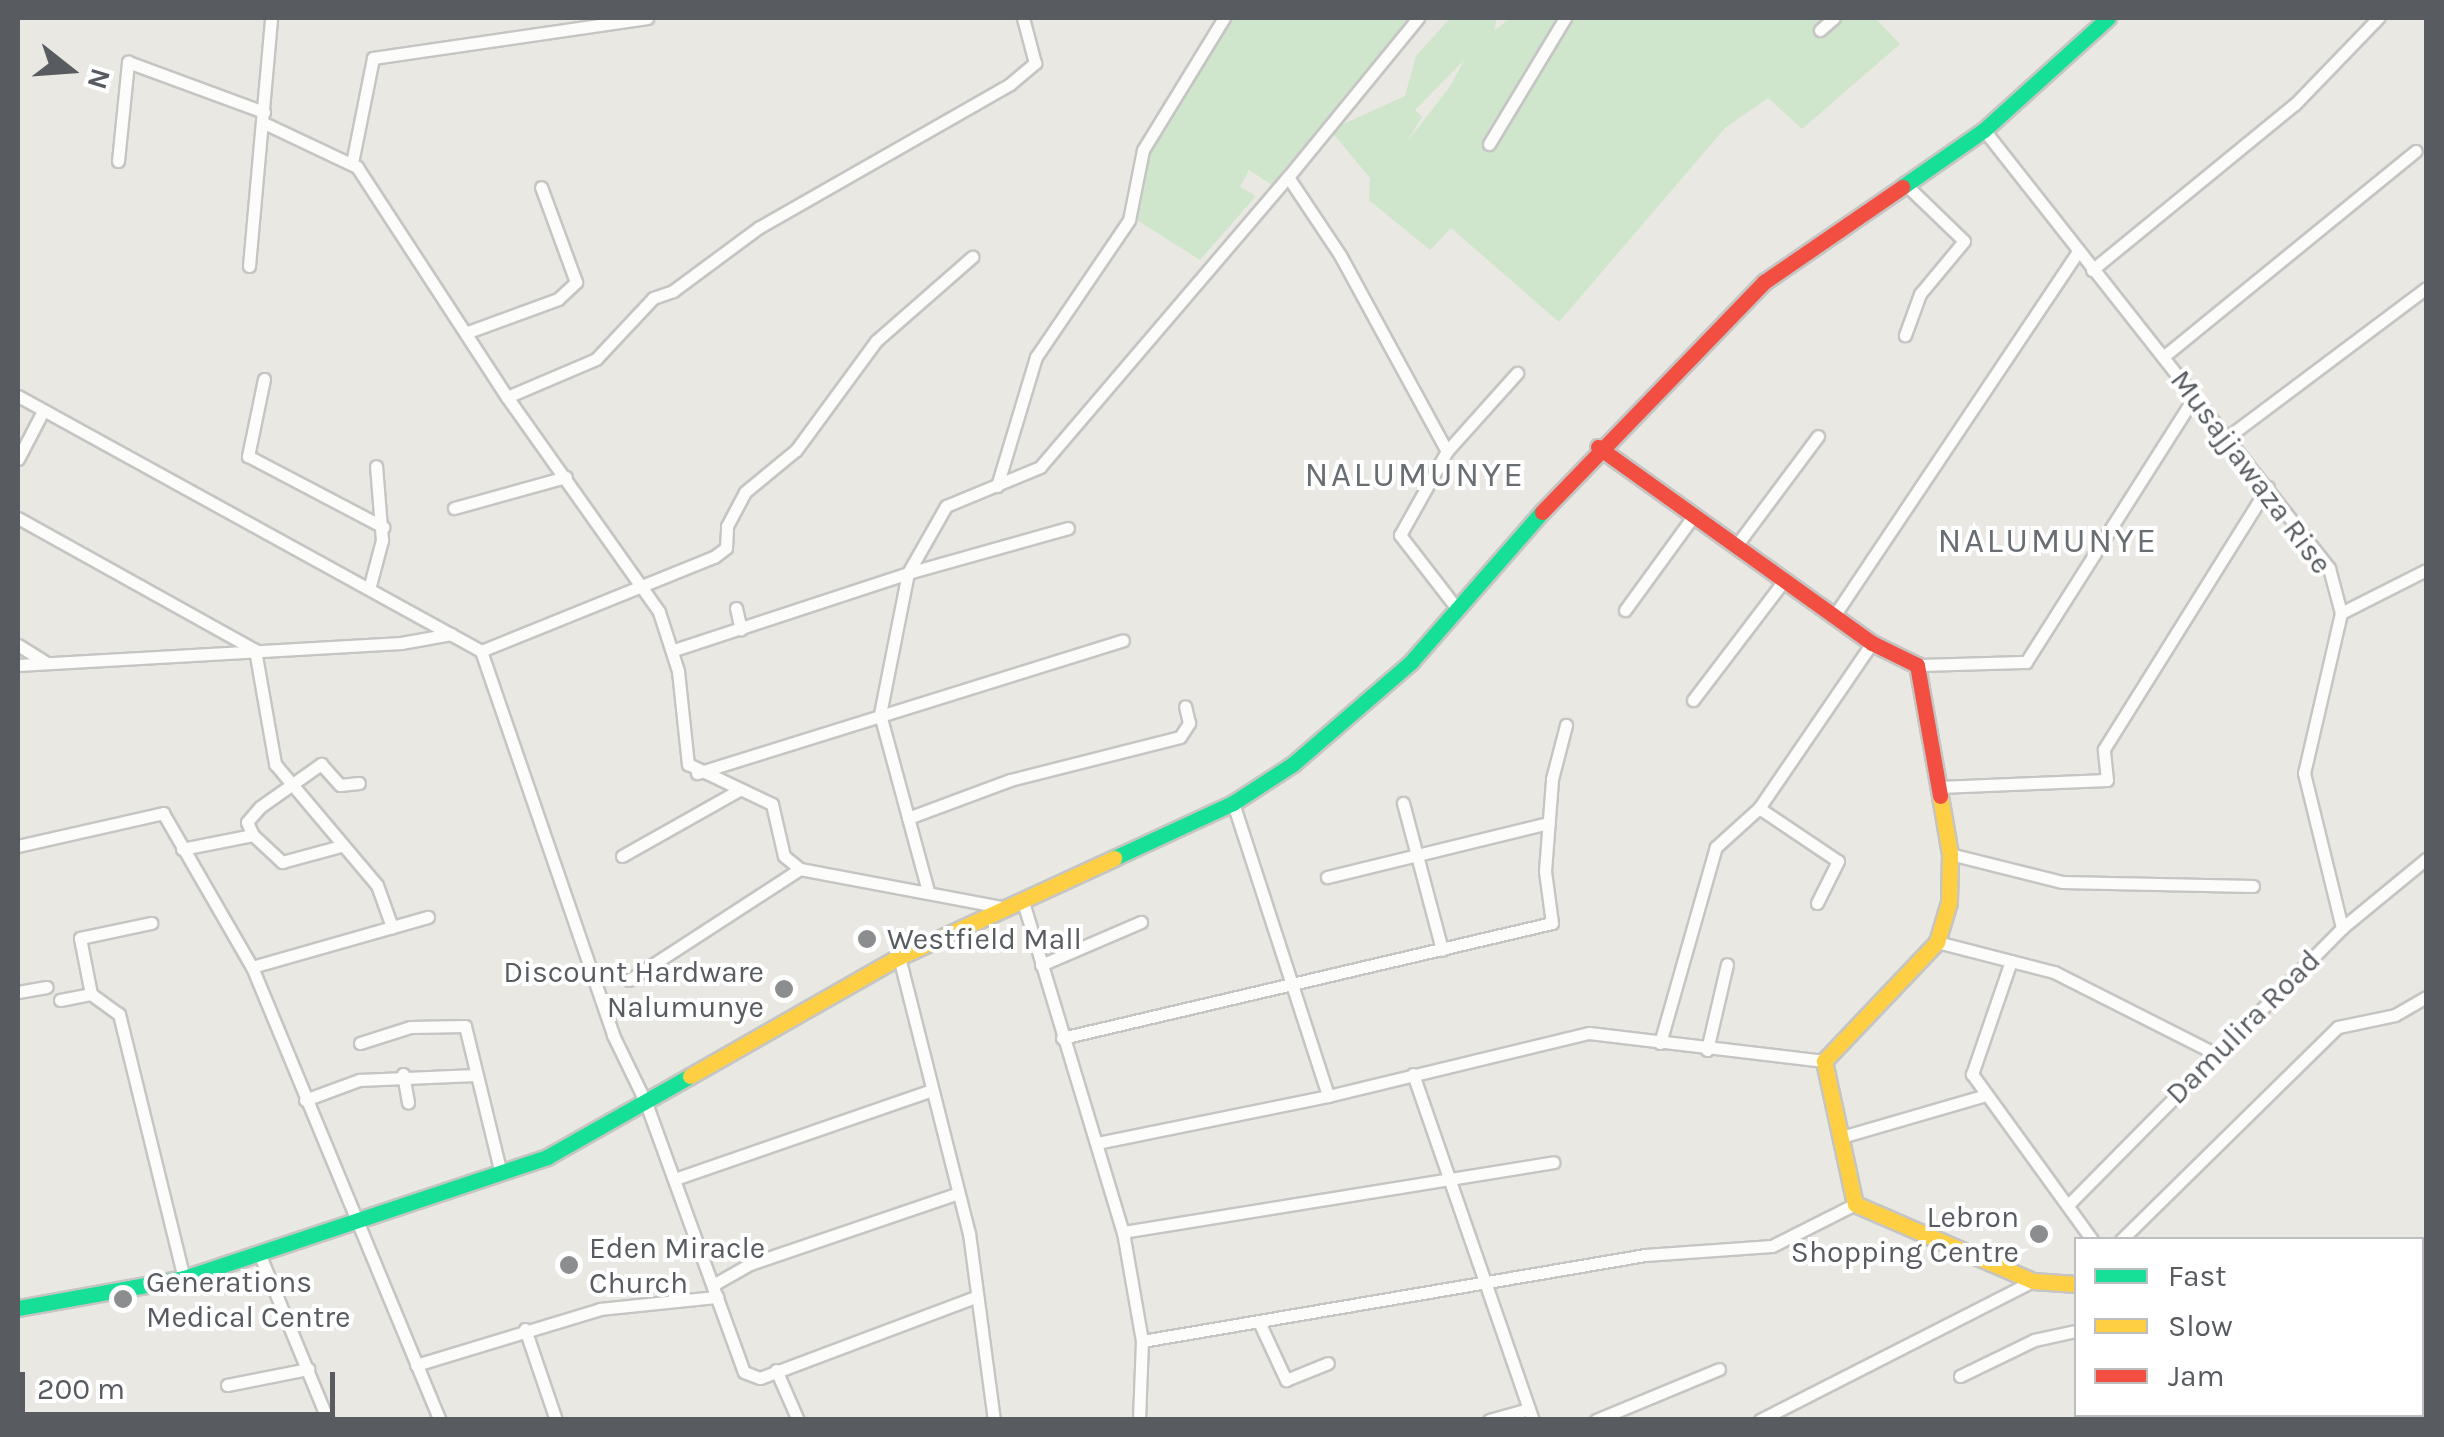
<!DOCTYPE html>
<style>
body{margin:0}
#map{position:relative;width:2444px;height:1437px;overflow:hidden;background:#e9e8e2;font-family:Karla,sans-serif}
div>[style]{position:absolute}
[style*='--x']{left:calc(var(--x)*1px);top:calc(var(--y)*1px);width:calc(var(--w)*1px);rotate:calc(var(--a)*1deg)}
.green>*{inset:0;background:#cfe6cc}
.roads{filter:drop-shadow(2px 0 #c5c5c3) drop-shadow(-2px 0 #c5c5c3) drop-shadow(0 2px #c5c5c3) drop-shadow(0 -2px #c5c5c3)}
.street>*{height:11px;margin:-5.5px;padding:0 5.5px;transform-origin:5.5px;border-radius:5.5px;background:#fcfcfb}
.fast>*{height:15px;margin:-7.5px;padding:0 7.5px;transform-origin:7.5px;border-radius:7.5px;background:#16e098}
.slow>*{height:15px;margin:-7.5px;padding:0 7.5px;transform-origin:7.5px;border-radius:7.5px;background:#ffcf43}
.jam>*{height:15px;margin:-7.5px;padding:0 7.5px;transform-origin:7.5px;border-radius:7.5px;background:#f24e42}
.dots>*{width:28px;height:28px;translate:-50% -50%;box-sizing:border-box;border:5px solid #fff;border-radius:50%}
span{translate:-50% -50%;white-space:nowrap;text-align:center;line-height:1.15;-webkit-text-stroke:8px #fff;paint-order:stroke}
.street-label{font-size:30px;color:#585c61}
.poi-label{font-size:30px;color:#585c61}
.left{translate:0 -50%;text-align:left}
.right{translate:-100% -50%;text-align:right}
.quarter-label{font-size:35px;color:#696e73;letter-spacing:2.5px}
.frame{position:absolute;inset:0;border:20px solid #585c61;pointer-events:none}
.legend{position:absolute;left:2074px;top:1237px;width:350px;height:180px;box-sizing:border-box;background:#fff;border:2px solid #bcbec0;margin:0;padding:12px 18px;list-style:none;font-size:30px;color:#585c61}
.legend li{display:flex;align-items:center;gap:20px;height:50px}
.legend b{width:50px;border:2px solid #bcbec0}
.north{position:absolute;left:20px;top:20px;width:100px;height:100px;-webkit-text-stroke:8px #fff;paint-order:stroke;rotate:107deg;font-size:28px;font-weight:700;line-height:40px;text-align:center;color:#585c61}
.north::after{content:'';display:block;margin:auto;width:35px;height:45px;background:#585c61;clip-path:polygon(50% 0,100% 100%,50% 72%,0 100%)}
.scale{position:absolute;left:20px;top:1372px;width:315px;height:45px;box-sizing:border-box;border:5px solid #585c61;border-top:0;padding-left:12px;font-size:30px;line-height:35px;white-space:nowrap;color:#585c61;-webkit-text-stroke:8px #fff;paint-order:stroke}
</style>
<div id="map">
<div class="green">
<div style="clip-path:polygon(1230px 18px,1409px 18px,1272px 185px,1249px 170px,1240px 187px,1256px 196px,1200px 260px,1137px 220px,1149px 152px)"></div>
<div style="clip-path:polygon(evenodd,1450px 18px,1496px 18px,1495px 30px,1510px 18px,1875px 18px,1900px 44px,1802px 129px,1768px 98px,1725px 128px,1559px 322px,1451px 228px,1430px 250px,1369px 200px,1370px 178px,1330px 130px,1405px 96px,1416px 56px,1450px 18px,1465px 59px,1449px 88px,1406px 143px,1422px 117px,1415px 110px,1465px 59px)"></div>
</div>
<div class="roads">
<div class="street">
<div style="--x:1820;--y:30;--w:18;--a:-41"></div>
<div style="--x:266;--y:124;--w:101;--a:25.3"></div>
<div style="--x:357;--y:167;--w:275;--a:56.9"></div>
<div style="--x:507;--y:397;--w:263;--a:54.7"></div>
<div style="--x:659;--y:612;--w:62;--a:72.1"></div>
<div style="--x:678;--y:671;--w:94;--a:83.9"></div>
<div style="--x:688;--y:764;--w:93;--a:25.5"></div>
<div style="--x:772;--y:804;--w:53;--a:77"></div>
<div style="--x:784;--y:856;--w:21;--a:39"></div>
<div style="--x:800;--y:869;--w:211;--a:10.7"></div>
<div style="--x:1984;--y:130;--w:558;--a:51.77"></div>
<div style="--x:2329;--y:568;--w:47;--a:75.1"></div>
<div style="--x:2341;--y:613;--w:164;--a:103"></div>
<div style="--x:2304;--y:773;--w:160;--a:76.2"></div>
<div style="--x:1489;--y:144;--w:147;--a:-58.9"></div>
<div style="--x:118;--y:161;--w:100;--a:-84.2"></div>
<div style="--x:128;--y:62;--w:145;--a:20.2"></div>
<div style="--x:352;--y:163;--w:107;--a:-78.7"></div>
<div style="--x:373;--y:58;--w:277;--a:-8.3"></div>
<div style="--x:1288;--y:177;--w:205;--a:-50.7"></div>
<div style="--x:1904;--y:183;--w:83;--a:44"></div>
<div style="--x:1964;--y:241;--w:69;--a:129.7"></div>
<div style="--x:1920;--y:294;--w:44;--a:110.1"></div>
<div style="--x:249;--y:266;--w:249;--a:-84.9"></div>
<div style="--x:2092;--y:270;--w:262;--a:-39.3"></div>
<div style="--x:2295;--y:104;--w:120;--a:-46"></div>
<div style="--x:468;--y:332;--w:96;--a:-20.1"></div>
<div style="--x:558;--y:299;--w:25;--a:-43"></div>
<div style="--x:576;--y:282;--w:101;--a:-110.2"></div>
<div style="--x:2163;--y:357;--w:326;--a:-39.2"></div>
<div style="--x:264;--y:379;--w:79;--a:101.7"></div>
<div style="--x:248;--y:456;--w:153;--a:27.7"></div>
<div style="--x:18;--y:396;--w:529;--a:28.84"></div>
<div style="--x:481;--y:651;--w:406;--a:71"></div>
<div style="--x:613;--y:1035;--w:76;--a:64.1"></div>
<div style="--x:646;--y:1103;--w:286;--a:70"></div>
<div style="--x:744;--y:1372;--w:17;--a:21"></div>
<div style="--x:760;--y:1378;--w:231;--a:-20.6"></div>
<div style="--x:507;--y:397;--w:97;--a:-23.1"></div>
<div style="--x:596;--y:359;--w:83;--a:-46.9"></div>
<div style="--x:653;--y:298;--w:21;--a:-19"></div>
<div style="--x:673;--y:291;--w:106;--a:-36.5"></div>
<div style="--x:758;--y:228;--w:290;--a:-29.7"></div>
<div style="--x:1010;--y:84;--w:33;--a:-40"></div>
<div style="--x:1035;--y:63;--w:47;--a:-104.9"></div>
<div style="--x:2229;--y:436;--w:246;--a:-36.9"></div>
<div style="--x:18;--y:459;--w:54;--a:-62.5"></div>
<div style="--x:997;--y:486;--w:135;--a:-73.2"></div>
<div style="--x:1036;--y:357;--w:166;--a:-55.8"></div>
<div style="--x:1129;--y:220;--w:71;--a:-78.7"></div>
<div style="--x:1143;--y:150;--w:155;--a:-58.5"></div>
<div style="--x:454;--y:508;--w:116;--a:-15.5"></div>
<div style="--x:18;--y:518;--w:271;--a:29.1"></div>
<div style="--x:255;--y:650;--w:116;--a:80"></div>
<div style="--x:275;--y:764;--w:158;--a:49.9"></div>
<div style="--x:377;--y:885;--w:45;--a:70.3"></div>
<div style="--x:1736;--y:546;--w:137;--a:-53.3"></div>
<div style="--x:369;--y:589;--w:51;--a:-75.1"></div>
<div style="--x:382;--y:540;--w:74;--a:-94.6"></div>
<div style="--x:736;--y:608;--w:22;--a:77"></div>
<div style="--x:1458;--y:610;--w:95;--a:-127.7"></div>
<div style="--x:1400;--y:535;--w:96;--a:-60.8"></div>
<div style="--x:1447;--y:451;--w:105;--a:-48.1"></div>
<div style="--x:1625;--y:610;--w:117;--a:-54"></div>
<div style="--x:2341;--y:613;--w:95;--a:-26.8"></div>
<div style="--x:1834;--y:616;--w:437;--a:-56.2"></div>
<div style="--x:18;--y:645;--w:34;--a:32"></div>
<div style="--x:674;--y:650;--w:246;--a:-18.2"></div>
<div style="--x:908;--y:573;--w:77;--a:-60.4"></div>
<div style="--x:946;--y:506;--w:102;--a:-22.5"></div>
<div style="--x:1040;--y:467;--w:382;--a:-49.5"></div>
<div style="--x:1288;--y:177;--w:94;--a:56.3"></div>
<div style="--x:1340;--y:255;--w:223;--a:61.4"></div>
<div style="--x:481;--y:651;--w:251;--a:-22"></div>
<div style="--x:714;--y:557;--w:15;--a:-37"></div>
<div style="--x:726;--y:548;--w:22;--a:-87"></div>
<div style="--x:727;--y:526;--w:38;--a:-62"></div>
<div style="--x:745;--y:492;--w:66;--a:-39.5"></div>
<div style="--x:796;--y:450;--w:135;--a:-53.7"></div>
<div style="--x:876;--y:341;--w:128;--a:-41.2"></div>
<div style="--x:18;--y:665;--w:384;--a:-3.3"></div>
<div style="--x:401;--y:643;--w:51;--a:-10.2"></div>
<div style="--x:1917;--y:665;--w:109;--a:-1.6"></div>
<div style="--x:2026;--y:662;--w:314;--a:-57.6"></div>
<div style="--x:1693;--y:700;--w:148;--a:-52.7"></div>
<div style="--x:697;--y:773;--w:446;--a:-17.3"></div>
<div style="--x:1939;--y:787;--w:168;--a:-2.4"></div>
<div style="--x:2107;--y:780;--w:31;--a:-96"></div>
<div style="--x:2104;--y:749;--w:309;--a:-58"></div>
<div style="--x:1233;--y:803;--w:308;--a:72"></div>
<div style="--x:1328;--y:1096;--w:268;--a:-13.6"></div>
<div style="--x:1589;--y:1033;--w:237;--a:6.8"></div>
<div style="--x:1403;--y:803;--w:152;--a:75.1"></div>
<div style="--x:1759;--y:808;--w:95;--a:33.9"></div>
<div style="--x:1838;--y:861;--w:47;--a:116.6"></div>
<div style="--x:908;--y:818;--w:109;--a:-20.4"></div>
<div style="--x:1010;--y:780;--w:175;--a:-14.2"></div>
<div style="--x:1180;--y:737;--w:17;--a:-57"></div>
<div style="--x:1189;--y:723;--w:17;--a:-103"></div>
<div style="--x:253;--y:835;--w:14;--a:-115"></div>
<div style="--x:247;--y:822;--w:20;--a:-49"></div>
<div style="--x:260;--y:807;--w:75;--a:-35.2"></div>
<div style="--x:321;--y:764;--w:28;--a:48"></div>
<div style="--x:340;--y:785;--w:19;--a:-6"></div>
<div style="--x:18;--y:846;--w:149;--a:-12.8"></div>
<div style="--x:163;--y:813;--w:178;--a:60"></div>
<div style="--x:252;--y:967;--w:490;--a:67.5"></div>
<div style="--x:182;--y:849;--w:72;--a:-11.2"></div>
<div style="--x:253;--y:835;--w:40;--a:43"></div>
<div style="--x:282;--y:862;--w:61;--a:-15.2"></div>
<div style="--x:1950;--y:854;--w:115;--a:14"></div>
<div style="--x:2062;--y:882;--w:191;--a:1.2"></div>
<div style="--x:622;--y:856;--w:134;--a:-29.4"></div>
<div style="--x:1327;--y:877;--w:228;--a:-13.7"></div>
<div style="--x:928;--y:891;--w:183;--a:-105.2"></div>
<div style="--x:880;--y:714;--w:144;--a:-78.8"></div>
<div style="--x:908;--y:573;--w:166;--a:-15.7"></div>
<div style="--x:1024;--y:905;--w:342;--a:73.2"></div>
<div style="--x:1123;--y:1232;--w:111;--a:80.1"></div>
<div style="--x:1142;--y:1341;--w:79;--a:92.2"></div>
<div style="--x:1937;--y:942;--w:121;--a:14.4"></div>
<div style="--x:2054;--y:972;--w:182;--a:26.8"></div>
<div style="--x:899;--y:957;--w:285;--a:75.8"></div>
<div style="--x:969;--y:1233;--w:189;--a:82.4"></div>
<div style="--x:2011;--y:961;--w:120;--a:109"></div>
<div style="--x:1972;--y:1074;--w:205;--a:54.1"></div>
<div style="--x:1041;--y:965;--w:109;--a:-23.3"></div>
<div style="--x:252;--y:967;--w:183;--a:-15.9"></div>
<div style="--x:629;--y:980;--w:204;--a:-33"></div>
<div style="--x:18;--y:992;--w:29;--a:-10"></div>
<div style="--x:91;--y:994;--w:57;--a:-101.1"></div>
<div style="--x:80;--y:938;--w:73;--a:-11.9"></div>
<div style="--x:60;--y:1000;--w:32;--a:-11"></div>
<div style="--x:91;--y:994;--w:34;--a:36"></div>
<div style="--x:119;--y:1014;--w:272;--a:76.2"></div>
<div style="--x:1062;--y:1038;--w:503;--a:-13.21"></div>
<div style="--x:1552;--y:923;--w:52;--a:-97.7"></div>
<div style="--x:1545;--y:871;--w:92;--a:-85.6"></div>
<div style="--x:1552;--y:779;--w:56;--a:-75.5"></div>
<div style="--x:360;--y:1043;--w:52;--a:-17.7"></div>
<div style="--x:410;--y:1027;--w:55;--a:-1"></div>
<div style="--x:465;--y:1026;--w:152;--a:76.3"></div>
<div style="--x:1660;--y:1043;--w:204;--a:-74.1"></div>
<div style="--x:1716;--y:847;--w:58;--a:-42.2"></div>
<div style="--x:1759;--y:808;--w:200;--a:-55.6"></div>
<div style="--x:1707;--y:1050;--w:88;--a:-76.9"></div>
<div style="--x:403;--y:1074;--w:29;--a:80"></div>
<div style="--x:1413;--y:1074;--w:366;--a:70.9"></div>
<div style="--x:305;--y:1100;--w:58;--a:-20.3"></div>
<div style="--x:359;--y:1080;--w:117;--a:-2.4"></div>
<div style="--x:1845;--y:1136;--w:144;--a:-16.2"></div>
<div style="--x:1097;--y:1143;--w:236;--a:-11.5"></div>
<div style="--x:675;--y:1179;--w:272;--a:-19.1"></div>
<div style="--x:2068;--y:1205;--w:390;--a:-45.3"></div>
<div style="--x:2342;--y:928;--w:109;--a:-39.4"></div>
<div style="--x:1123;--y:1232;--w:436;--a:-9.2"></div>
<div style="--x:2121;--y:1240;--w:304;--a:-44.5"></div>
<div style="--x:2338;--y:1027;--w:58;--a:-11.9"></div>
<div style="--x:2395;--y:1015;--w:36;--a:-30"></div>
<div style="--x:259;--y:1253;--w:181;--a:67.6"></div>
<div style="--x:713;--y:1285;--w:43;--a:-29.6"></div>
<div style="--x:750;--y:1264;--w:220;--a:-18.8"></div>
<div style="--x:1260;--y:1324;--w:62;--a:65.1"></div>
<div style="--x:1286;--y:1380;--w:45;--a:-22"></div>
<div style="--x:525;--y:1329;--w:96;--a:71.2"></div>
<div style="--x:1142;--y:1341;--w:510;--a:-9.7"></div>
<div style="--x:1645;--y:1255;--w:127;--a:-4.1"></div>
<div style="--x:1772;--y:1246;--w:93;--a:-26.8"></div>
<div style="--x:416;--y:1365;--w:192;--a:-16.9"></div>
<div style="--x:600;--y:1309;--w:118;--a:-5.9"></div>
<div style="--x:776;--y:1370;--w:55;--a:66.3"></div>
<div style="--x:1960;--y:1376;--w:82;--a:-25.9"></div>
<div style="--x:2034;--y:1340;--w:43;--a:-12.1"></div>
<div style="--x:227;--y:1385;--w:83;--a:-11.2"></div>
<div style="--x:1489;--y:1420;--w:41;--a:-15.4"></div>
<div style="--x:1596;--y:1420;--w:133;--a:-22.5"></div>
<div style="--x:1760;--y:1420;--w:306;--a:-27"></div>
</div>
<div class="fast">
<div style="--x:1902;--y:187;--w:100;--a:-34.8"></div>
<div style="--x:1984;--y:130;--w:167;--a:-42.1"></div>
<div style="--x:1114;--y:858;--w:131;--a:-24.8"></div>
<div style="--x:1233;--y:803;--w:72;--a:-33"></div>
<div style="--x:1293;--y:764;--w:156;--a:-40.8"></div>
<div style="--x:1411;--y:662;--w:199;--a:-48.9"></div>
<div style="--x:18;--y:1308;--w:169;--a:-10.2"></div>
<div style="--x:184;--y:1278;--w:383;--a:-18.4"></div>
<div style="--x:547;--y:1157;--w:164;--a:-29.5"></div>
</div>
<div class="slow">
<div style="--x:1940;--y:796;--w:59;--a:80.2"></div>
<div style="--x:1950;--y:854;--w:48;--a:91.2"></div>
<div style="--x:1949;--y:902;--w:42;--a:106.7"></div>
<div style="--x:1937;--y:942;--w:164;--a:133.5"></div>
<div style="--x:1824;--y:1061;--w:146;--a:77.8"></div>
<div style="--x:1855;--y:1204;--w:194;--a:23.4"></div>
<div style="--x:2033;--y:1281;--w:43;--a:4"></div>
<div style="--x:690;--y:1076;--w:241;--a:-29.7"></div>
<div style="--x:899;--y:957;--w:237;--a:-24.7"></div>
</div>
<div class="jam">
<div style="--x:1598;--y:447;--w:337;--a:35.6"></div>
<div style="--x:1872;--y:643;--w:50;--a:26.1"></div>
<div style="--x:1917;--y:665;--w:133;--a:80"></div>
<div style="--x:1542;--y:512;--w:320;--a:-46"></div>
<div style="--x:1764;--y:282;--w:168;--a:-34.5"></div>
<div style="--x:2316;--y:1414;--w:11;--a:34"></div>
</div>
</div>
<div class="dots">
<div style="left:867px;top:939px;background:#8b8d8e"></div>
<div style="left:784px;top:989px;background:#8b8d8e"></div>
<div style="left:2039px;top:1234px;background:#8b8d8e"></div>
<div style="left:569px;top:1265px;background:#8b8d8e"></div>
<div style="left:123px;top:1299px;background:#8b8d8e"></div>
</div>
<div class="street-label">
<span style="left:2251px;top:472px;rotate:53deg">Musajjawaza Rise</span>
<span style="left:2243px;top:1027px;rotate:-45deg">Damulira Road</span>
</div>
<div class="poi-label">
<span class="left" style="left:887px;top:939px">Westfield Mall</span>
<span class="right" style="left:764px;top:989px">Discount Hardware<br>Nalumunye</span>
<span class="right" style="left:2019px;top:1234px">Lebron<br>Shopping Centre</span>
<span class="left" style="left:589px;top:1265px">Eden Miracle<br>Church</span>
<span class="left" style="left:146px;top:1299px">Generations<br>Medical Centre</span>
</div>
<div class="quarter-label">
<span style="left:1415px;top:475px">NALUMUNYE</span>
<span style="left:2048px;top:541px">NALUMUNYE</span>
</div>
<div class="frame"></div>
<ul class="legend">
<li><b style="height:12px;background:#16e098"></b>Fast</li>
<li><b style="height:12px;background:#ffcf43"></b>Slow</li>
<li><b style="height:12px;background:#f24e42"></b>Jam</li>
</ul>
<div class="north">N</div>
<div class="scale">200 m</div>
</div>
